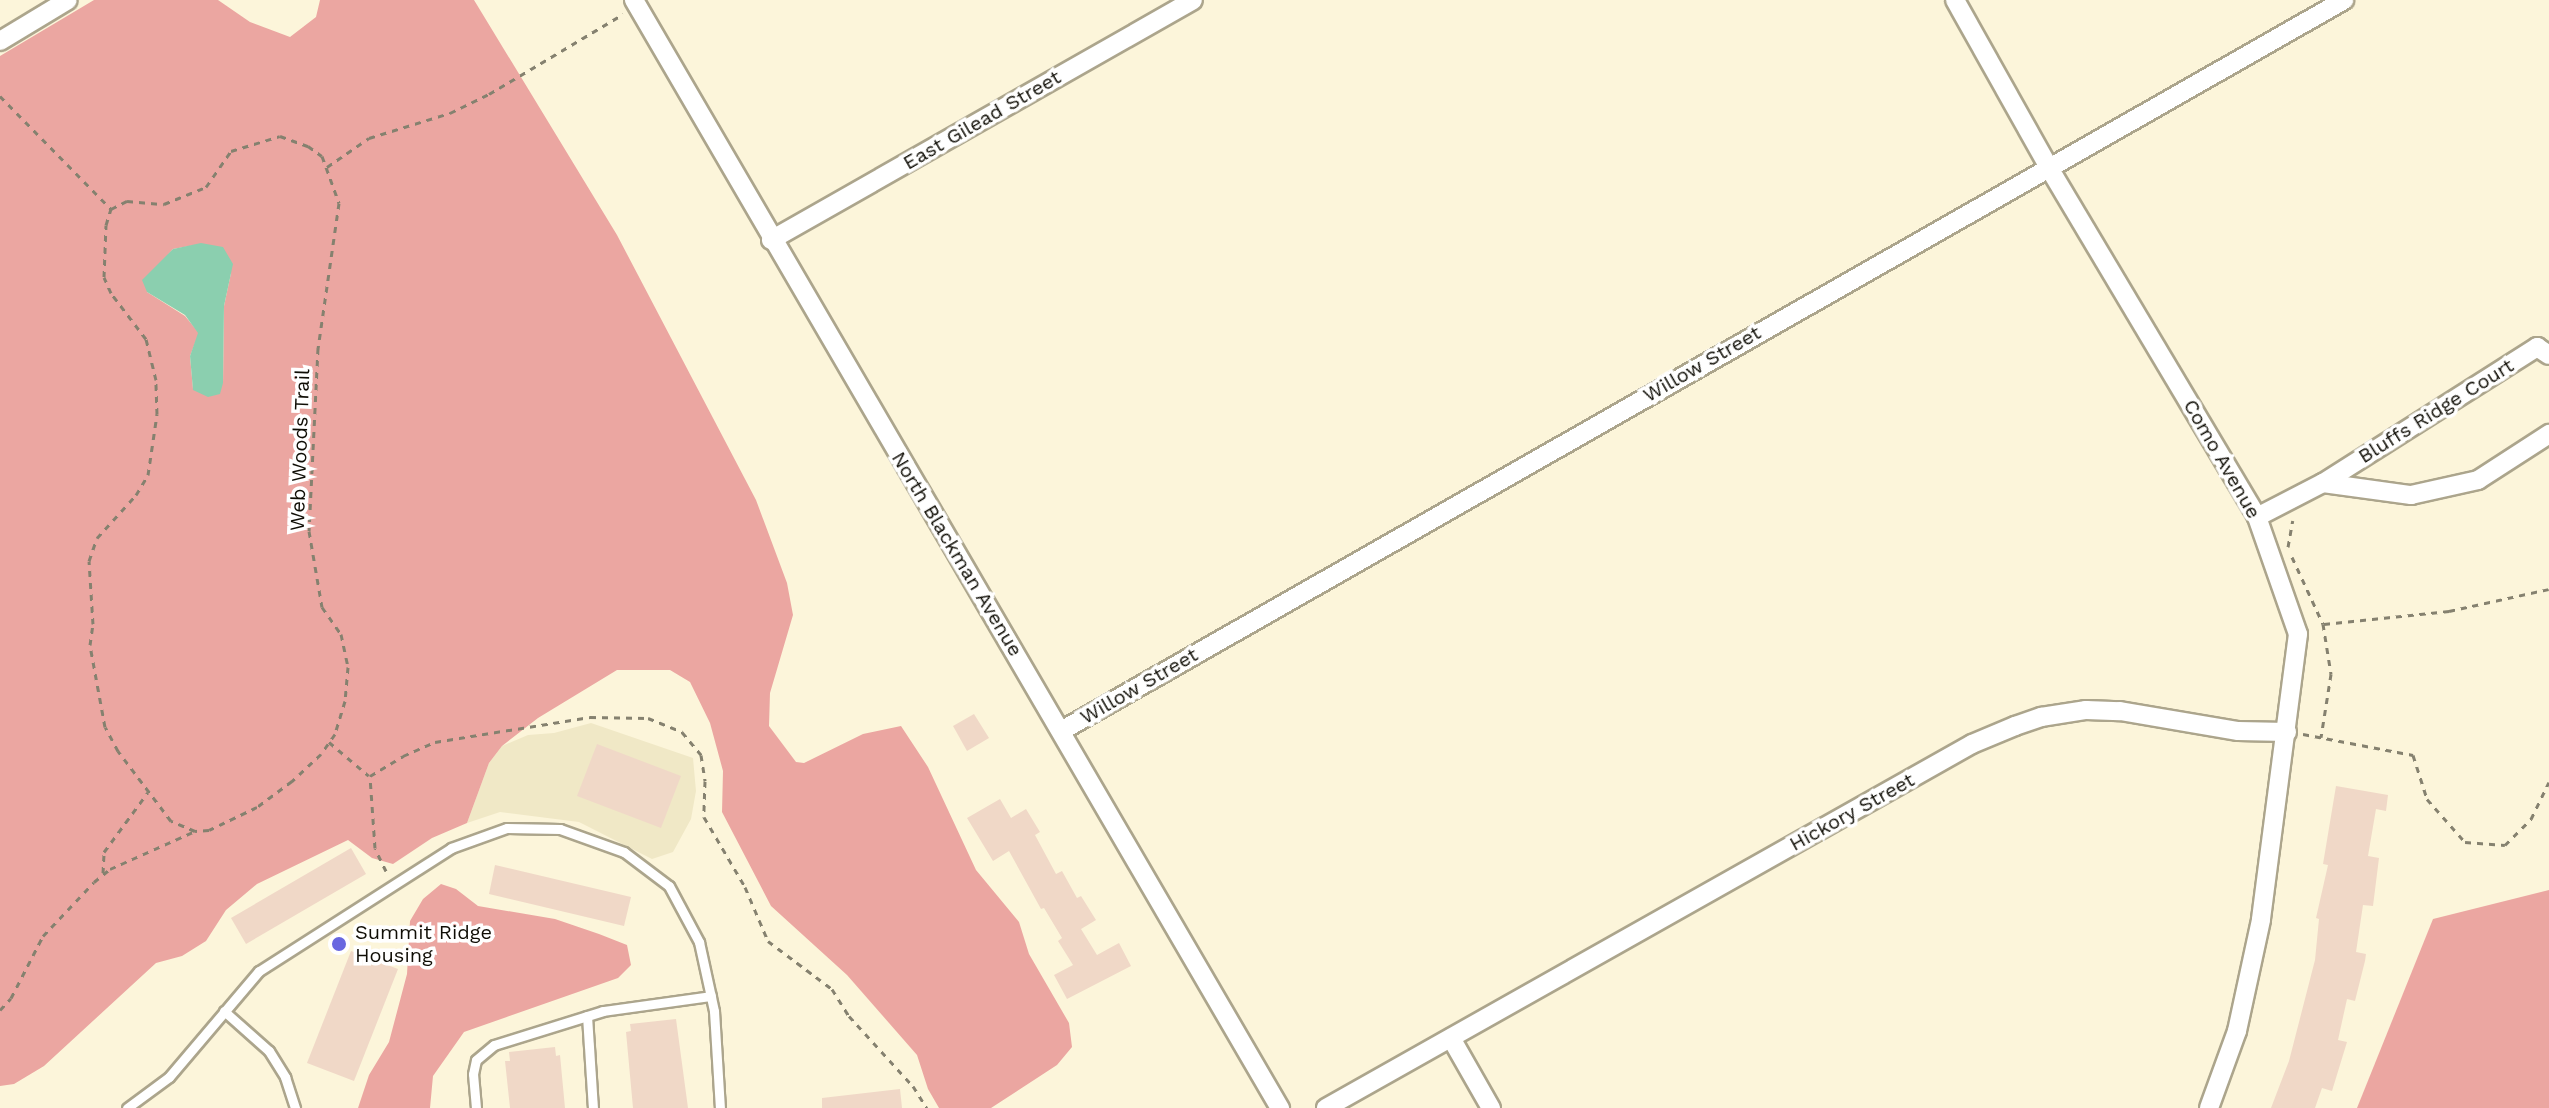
<!DOCTYPE html>
<style>
body{margin:0}
#map{position:relative;width:2549px;height:1108px;overflow:hidden;background:#fcf5da;font-family:"Work Sans",sans-serif}
div>[style]{position:absolute}
[style*='--x']{left:calc(var(--x)*1px);top:calc(var(--y)*1px);width:calc(var(--w)*1px);rotate:calc(var(--a)*1deg)}
.built>*{inset:0;background:#f0e8c6}
.forest>*{inset:0;background:#eba6a1}
.water>*{inset:0;background:#8bcfaf}
.building>*{inset:0;background:#f0d8c7}
.path>*{height:3px;margin-top:-1.5px;transform-origin:0;background:repeating-linear-gradient(90deg,#85816f 0 6px,transparent 0 12px)}
.roads{filter:drop-shadow(2px 0 #aca58c) drop-shadow(-2px 0 #aca58c) drop-shadow(0 2px #aca58c) drop-shadow(0 -2px #aca58c)}
.lane>*{height:9px;margin:-4.5px;padding:0 4.5px;transform-origin:4.5px;border-radius:4.5px;background:#fff}
.street>*{height:18px;margin:-9px;padding:0 9px;transform-origin:9px;border-radius:9px;background:#fff}
.dots>*{width:22px;height:22px;translate:-50% -50%;box-sizing:border-box;border:4px solid #fff;border-radius:50%}
span{translate:-50% -50%;white-space:nowrap;text-align:center;line-height:1.15;-webkit-text-stroke:7px #fff;paint-order:stroke}
.street-label{font-size:20px;color:#0f0d05}
.poi-label{font-size:20px;color:#0f0d05}
.left{translate:0 -50%;text-align:left}
</style>
<div id="map">
<div class="built">
<div style="clip-path:polygon(591px 723px,693px 758px,696px 791px,691px 819px,673px 852px,652px 859px,579px 822px,500px 812px,467px 823px,489px 763px,502px 746px,528px 735px,554px 733px)"></div>
</div>
<div class="forest">
<div style="clip-path:polygon(evenodd,94px 0,218px 0,250px 22px,290px 37px,316px 17px,320px 0,474px 0,617px 235px,756px 500px,787px 583px,793px 615px,770px 693px,769px 726px,796px 762px,804px 763px,863px 734px,901px 726px,928px 767px,976px 870px,1019px 922px,1029px 954px,1069px 1023px,1072px 1047px,1057px 1065px,991px 1108px,939px 1108px,928px 1089px,917px 1055px,847px 975px,771px 906px,722px 812px,723px 771px,710px 723px,690px 682px,670px 670px,617px 670px,538px 718px,502px 746px,489px 763px,467px 823px,432px 838px,393px 864px,372px 858px,348px 840px,257px 884px,226px 910px,206px 941px,182px 956px,156px 963px,44px 1066px,14px 1084px,0 1086px,0 56px,94px 0,201px 244px,214px 248px,231px 273px,224px 306px,223px 383px,193px 389px,190px 356px,199px 333px,185px 316px,147px 292px,153px 272px,173px 249px,201px 244px)"></div>
<div style="clip-path:polygon(441px 884px,456px 889px,478px 906px,555px 919px,599px 934px,627px 945px,631px 965px,618px 978px,464px 1032px,433px 1076px,430px 1108px,358px 1108px,369px 1075px,389px 1042px,407px 974px,410px 921px,423px 899px)"></div>
<div style="clip-path:polygon(2549px 890px,2549px 1108px,2357px 1108px,2433px 919px)"></div>
</div>
<div class="water">
<div style="clip-path:polygon(201px 243px,223px 247px,233px 264px,224px 306px,223px 383px,220px 394px,208px 397px,193px 390px,190px 356px,198px 333px,185px 315px,147px 292px,142px 280px,173px 249px)"></div>
</div>
<div class="building">
<div style="clip-path:polygon(974px 714px,989px 738px,967px 751px,953px 726px)"></div>
<div style="clip-path:polygon(597px 744px,681px 776px,661px 828px,577px 796px)"></div>
<div style="clip-path:polygon(2336px 786px,2388px 795px,2386px 811px,2376px 809px,2368px 856px,2379px 858px,2373px 906px,2363px 905px,2356px 952px,2366px 954px,2365px 961px,2355px 1001px,2347px 999px,2338px 1040px,2347px 1042px,2332px 1091px,2322px 1088px,2315px 1108px,2271px 1108px,2289px 1061px,2315px 960px,2319px 919px,2316px 918px,2328px 865px,2323px 864px)"></div>
<div style="clip-path:polygon(1000px 799px,1011px 818px,1026px 809px,1040px 832px,1035px 835px,1056px 874px,1062px 871px,1077px 898px,1081px 896px,1096px 920px,1081px 929px,1097px 955px,1119px 943px,1131px 966px,1067px 999px,1054px 975px,1073px 965px,1058px 941px,1062px 938px,1044px 908px,1041px 909px,1009px 851px,993px 861px,967px 818px)"></div>
<div style="clip-path:polygon(351px 848px,366px 874px,246px 944px,231px 918px)"></div>
<div style="clip-path:polygon(495px 865px,631px 897px,624px 926px,489px 894px)"></div>
<div style="clip-path:polygon(351px 951px,398px 969px,354px 1081px,307px 1063px)"></div>
<div style="clip-path:polygon(676px 1019px,688px 1108px,633px 1108px,626px 1032px,631px 1031px,630px 1024px)"></div>
<div style="clip-path:polygon(555px 1047px,556px 1056px,560px 1055px,565px 1108px,510px 1108px,505px 1061px,510px 1061px,509px 1052px)"></div>
<div style="clip-path:polygon(900px 1089px,902px 1108px,822px 1108px,822px 1098px)"></div>
</div>
<div class="path">
<div style="--x:0;--y:96;--w:158;--a:45.5"></div>
<div style="--x:280;--y:136;--w:30;--a:20"></div>
<div style="--x:308;--y:146;--w:17;--a:36"></div>
<div style="--x:322;--y:156;--w:50;--a:70.1"></div>
<div style="--x:339;--y:203;--w:147;--a:98.2"></div>
<div style="--x:318;--y:348;--w:183;--a:92.8"></div>
<div style="--x:309;--y:531;--w:77;--a:80.3"></div>
<div style="--x:322;--y:607;--w:33;--a:55"></div>
<div style="--x:341;--y:634;--w:34;--a:78"></div>
<div style="--x:348;--y:667;--w:34;--a:95"></div>
<div style="--x:345;--y:701;--w:34;--a:107"></div>
<div style="--x:335;--y:734;--w:24;--a:125"></div>
<div style="--x:321;--y:754;--w:40;--a:137"></div>
<div style="--x:292;--y:781;--w:44;--a:143.4"></div>
<div style="--x:257;--y:807;--w:53;--a:154.4"></div>
<div style="--x:209;--y:830;--w:14;--a:176"></div>
<div style="--x:195;--y:831;--w:26;--a:-157"></div>
<div style="--x:171;--y:821;--w:88;--a:-127.1"></div>
<div style="--x:118;--y:751;--w:27;--a:-118"></div>
<div style="--x:105;--y:727;--w:83;--a:-100.4"></div>
<div style="--x:90;--y:645;--w:21;--a:-82"></div>
<div style="--x:93;--y:624;--w:63;--a:-93.6"></div>
<div style="--x:89;--y:561;--w:24;--a:-71"></div>
<div style="--x:97;--y:538;--w:58;--a:-47.8"></div>
<div style="--x:136;--y:495;--w:23;--a:-59"></div>
<div style="--x:148;--y:475;--w:62;--a:-81.6"></div>
<div style="--x:157;--y:414;--w:34;--a:-92"></div>
<div style="--x:156;--y:380;--w:42;--a:-103.7"></div>
<div style="--x:146;--y:339;--w:58;--a:-127.3"></div>
<div style="--x:111;--y:293;--w:17;--a:-114"></div>
<div style="--x:104;--y:277;--w:52;--a:-87.8"></div>
<div style="--x:106;--y:225;--w:17;--a:-73"></div>
<div style="--x:111;--y:209;--w:18;--a:-27"></div>
<div style="--x:127;--y:201;--w:37;--a:5"></div>
<div style="--x:164;--y:204;--w:45;--a:-22"></div>
<div style="--x:206;--y:187;--w:44;--a:-55.2"></div>
<div style="--x:231;--y:151;--w:51;--a:-17"></div>
<div style="--x:327;--y:167;--w:51;--a:-34.6"></div>
<div style="--x:369;--y:138;--w:85;--a:-17.2"></div>
<div style="--x:450;--y:113;--w:43;--a:-26"></div>
<div style="--x:489;--y:94;--w:156;--a:-30.8"></div>
<div style="--x:2288;--y:547;--w:27;--a:-80"></div>
<div style="--x:2292;--y:557;--w:74;--a:65.2"></div>
<div style="--x:2323;--y:624;--w:51;--a:80.9"></div>
<div style="--x:2331;--y:674;--w:64;--a:99"></div>
<div style="--x:2324;--y:624;--w:126;--a:-5.9"></div>
<div style="--x:2449;--y:611;--w:102;--a:-12.4"></div>
<div style="--x:2303;--y:734;--w:112;--a:10.8"></div>
<div style="--x:2413;--y:755;--w:46;--a:72.3"></div>
<div style="--x:2427;--y:799;--w:57;--a:48.5"></div>
<div style="--x:2465;--y:842;--w:40;--a:4.3"></div>
<div style="--x:2505;--y:845;--w:37;--a:-45"></div>
<div style="--x:2531;--y:819;--w:41;--a:-64.1"></div>
<div style="--x:329;--y:742;--w:52;--a:40.4"></div>
<div style="--x:386;--y:871;--w:25;--a:-116"></div>
<div style="--x:375;--y:848;--w:72;--a:-94"></div>
<div style="--x:370;--y:776;--w:39;--a:-31"></div>
<div style="--x:403;--y:756;--w:35;--a:-24"></div>
<div style="--x:435;--y:742;--w:157;--a:-9.2"></div>
<div style="--x:590;--y:717;--w:58;--a:1"></div>
<div style="--x:648;--y:718;--w:37;--a:22"></div>
<div style="--x:682;--y:732;--w:30;--a:50"></div>
<div style="--x:701;--y:755;--w:26;--a:81"></div>
<div style="--x:705;--y:781;--w:36;--a:92"></div>
<div style="--x:704;--y:817;--w:81;--a:59.6"></div>
<div style="--x:745;--y:887;--w:59;--a:66.9"></div>
<div style="--x:768;--y:941;--w:80;--a:36.9"></div>
<div style="--x:832;--y:989;--w:32;--a:58"></div>
<div style="--x:849;--y:1016;--w:95;--a:47.6"></div>
<div style="--x:913;--y:1086;--w:26;--a:58"></div>
<div style="--x:103;--y:873;--w:21;--a:-87"></div>
<div style="--x:104;--y:852;--w:74;--a:-53.7"></div>
<div style="--x:0;--y:1010;--w:16;--a:-47"></div>
<div style="--x:11;--y:998;--w:70;--a:-62.7"></div>
<div style="--x:43;--y:936;--w:74;--a:-46.6"></div>
<div style="--x:94;--y:882;--w:21;--a:-39"></div>
<div style="--x:110;--y:869;--w:93;--a:-24.1"></div>
</div>
<div class="roads">
<div class="lane">
<div style="--x:224;--y:1011;--w:60;--a:41.6"></div>
<div style="--x:269;--y:1051;--w:31;--a:58"></div>
<div style="--x:285;--y:1077;--w:33;--a:72"></div>
<div style="--x:587;--y:1016;--w:92;--a:86.3"></div>
<div style="--x:127;--y:1108;--w:52;--a:-36.4"></div>
<div style="--x:169;--y:1077;--w:139;--a:-49.7"></div>
<div style="--x:259;--y:971;--w:228;--a:-32.6"></div>
<div style="--x:451;--y:848;--w:59;--a:-19.7"></div>
<div style="--x:507;--y:828;--w:53;--a:1.1"></div>
<div style="--x:560;--y:829;--w:68;--a:19.8"></div>
<div style="--x:624;--y:852;--w:56;--a:37.1"></div>
<div style="--x:669;--y:886;--w:64;--a:61.8"></div>
<div style="--x:699;--y:942;--w:71;--a:77.7"></div>
<div style="--x:714;--y:1011;--w:97;--a:86.5"></div>
<div style="--x:476;--y:1108;--w:34;--a:-95"></div>
<div style="--x:473;--y:1074;--w:14;--a:-78"></div>
<div style="--x:476;--y:1060;--w:23;--a:-40"></div>
<div style="--x:494;--y:1045;--w:114;--a:-17.3"></div>
<div style="--x:603;--y:1011;--w:109;--a:-7.9"></div>
</div>
<div class="street">
<div style="--x:634;--y:0;--w:1283;--a:59.76"></div>
<div style="--x:1955;--y:0;--w:190;--a:60.7"></div>
<div style="--x:2048;--y:166;--w:409;--a:59.2"></div>
<div style="--x:2257;--y:517;--w:124;--a:70.7"></div>
<div style="--x:2298;--y:634;--w:288;--a:97.4"></div>
<div style="--x:2261;--y:920;--w:114;--a:102.2"></div>
<div style="--x:2237;--y:1031;--w:82;--a:110"></div>
<div style="--x:0;--y:41;--w:79;--a:-31.1"></div>
<div style="--x:771;--y:240;--w:485;--a:-29.6"></div>
<div style="--x:2323;--y:483;--w:89;--a:7.8"></div>
<div style="--x:2411;--y:495;--w:69;--a:-12.6"></div>
<div style="--x:2478;--y:480;--w:85;--a:-32.9"></div>
<div style="--x:2257;--y:517;--w:74;--a:-27.3"></div>
<div style="--x:2323;--y:483;--w:254;--a:-32.4"></div>
<div style="--x:2537;--y:347;--w:14;--a:34"></div>
<div style="--x:1061;--y:731;--w:1477;--a:-29.67"></div>
<div style="--x:1451;--y:1038;--w:81;--a:60.3"></div>
<div style="--x:1326;--y:1108;--w:741;--a:-29.4"></div>
<div style="--x:1972;--y:744;--w:47;--a:-22.7"></div>
<div style="--x:2015;--y:726;--w:28;--a:-19"></div>
<div style="--x:2041;--y:717;--w:46;--a:-8.8"></div>
<div style="--x:2086;--y:710;--w:34;--a:2"></div>
<div style="--x:2120;--y:711;--w:120;--a:9.6"></div>
<div style="--x:2238;--y:731;--w:49;--a:1.2"></div>
</div>
</div>
<div class="dots">
<div style="left:339px;top:944px;background:#6867e0"></div>
</div>
<div class="street-label">
<span style="left:982px;top:120px;rotate:-30deg">East Gilead Street</span>
<span style="left:1702px;top:364px;rotate:-30deg">Willow Street</span>
<span style="left:2436px;top:411px;rotate:-32deg">Bluffs Ridge Court</span>
<span style="left:300px;top:450px;rotate:-88deg">Web Woods Trail</span>
<span style="left:2222px;top:459px;rotate:60deg">Como Avenue</span>
<span style="left:957px;top:554px;rotate:59deg">North Blackman Avenue</span>
<span style="left:1139px;top:686px;rotate:-30deg">Willow Street</span>
<span style="left:1852px;top:812px;rotate:-29deg">Hickory Street</span>
</div>
<div class="poi-label">
<span class="left" style="left:355px;top:944px">Summit Ridge<br>Housing</span>
</div>
</div>
